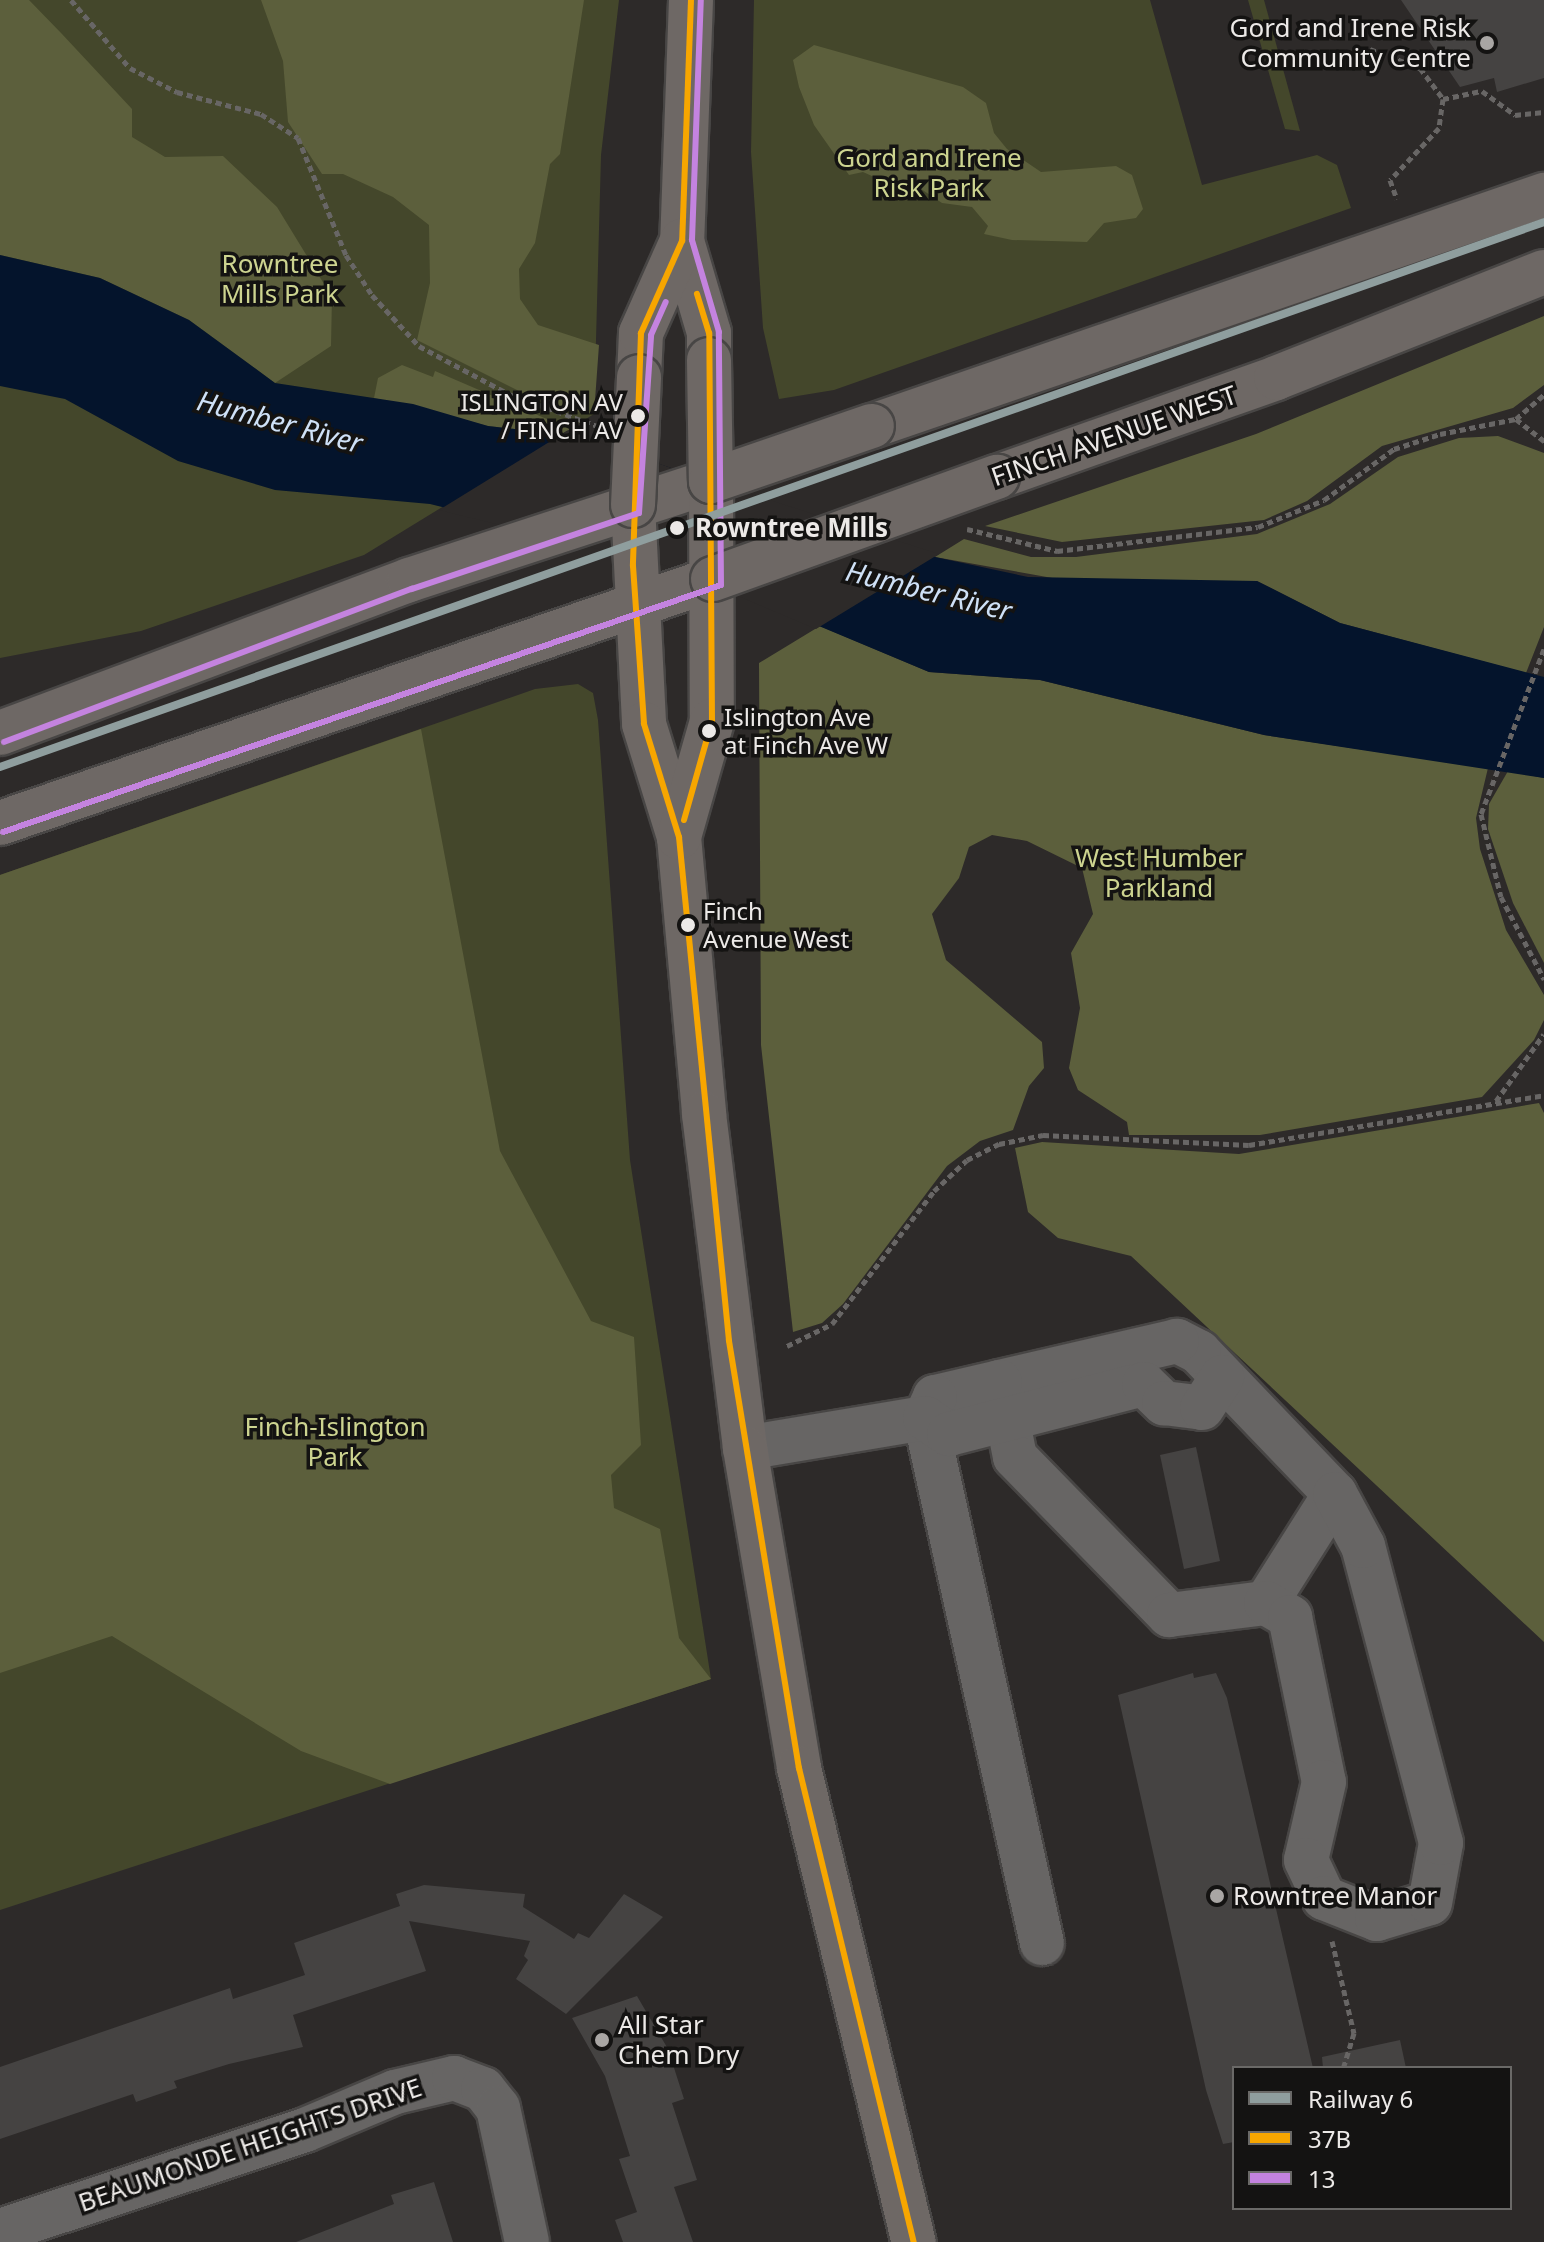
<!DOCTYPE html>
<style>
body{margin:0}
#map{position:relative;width:1544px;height:2242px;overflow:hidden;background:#2d2a29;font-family:"Noto Sans",sans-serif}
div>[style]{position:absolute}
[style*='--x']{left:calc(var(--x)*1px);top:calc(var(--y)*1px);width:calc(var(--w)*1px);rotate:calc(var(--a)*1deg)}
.green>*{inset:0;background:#44472b}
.forest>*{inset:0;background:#5c5f3c}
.water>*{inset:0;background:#04142c}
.pier>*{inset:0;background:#2d2a29}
.building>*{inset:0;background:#454342}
.path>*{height:5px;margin-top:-2.5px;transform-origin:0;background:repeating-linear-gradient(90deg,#686665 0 6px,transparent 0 10px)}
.roads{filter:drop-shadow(2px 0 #484645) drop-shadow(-2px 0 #484645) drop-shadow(0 2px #484645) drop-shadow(0 -2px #484645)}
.minor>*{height:44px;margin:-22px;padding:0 22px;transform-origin:22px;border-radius:22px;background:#676564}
.major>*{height:44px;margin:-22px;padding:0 22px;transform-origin:22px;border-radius:22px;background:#6e6865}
.bridges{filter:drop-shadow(2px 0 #484645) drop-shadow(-2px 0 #484645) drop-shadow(0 2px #484645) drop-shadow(0 -2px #484645)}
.major-bridge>*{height:44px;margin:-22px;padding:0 22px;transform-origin:22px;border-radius:22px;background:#6e6865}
.bus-1>*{height:6px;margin:-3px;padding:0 3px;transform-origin:3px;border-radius:3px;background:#f7a600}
.bus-2>*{height:6px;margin:-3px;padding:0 3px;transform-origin:3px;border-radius:3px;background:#c483df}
.rail-1>*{height:8px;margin:-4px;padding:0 4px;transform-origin:4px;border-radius:4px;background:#8f9e9e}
.dots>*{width:22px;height:22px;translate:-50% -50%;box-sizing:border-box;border:4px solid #141312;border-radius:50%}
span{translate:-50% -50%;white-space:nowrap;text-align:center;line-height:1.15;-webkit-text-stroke:7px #141312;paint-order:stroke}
.bus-label{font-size:24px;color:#ece9e7}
.right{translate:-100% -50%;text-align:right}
.left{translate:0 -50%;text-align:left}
.poi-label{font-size:26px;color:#ece9e7}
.park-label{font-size:26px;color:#cdd490}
.street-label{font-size:26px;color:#ece9e7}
.stop-label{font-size:26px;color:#ece9e7;font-weight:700}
.water-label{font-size:28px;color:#cfe1f7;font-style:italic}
.legend{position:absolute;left:1232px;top:2066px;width:280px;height:144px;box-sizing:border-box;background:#141312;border:2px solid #6a6967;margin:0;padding:10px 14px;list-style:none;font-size:24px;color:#ece9e7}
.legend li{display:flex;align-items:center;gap:16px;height:40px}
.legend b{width:40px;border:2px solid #6a6967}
</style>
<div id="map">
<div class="green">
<div style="clip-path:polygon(0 0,619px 0,601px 155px,594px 414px,364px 555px,141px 631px,0 658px)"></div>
<div style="clip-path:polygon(754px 0,1150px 0,1202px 185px,1317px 155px,1337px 165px,1351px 208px,834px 390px,779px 399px,763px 328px,751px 152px)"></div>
<div style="clip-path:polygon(1248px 0,1264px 0,1300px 131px,1285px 129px)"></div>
<div style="clip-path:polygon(578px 684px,593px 693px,598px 720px,630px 1160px,711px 1679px,0 1910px,0 875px,535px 689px)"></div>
</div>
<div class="forest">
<div style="clip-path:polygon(0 0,29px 0,62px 34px,132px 109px,132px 137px,165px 157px,223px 156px,277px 207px,332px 297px,331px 346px,275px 383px,189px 320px,100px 278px,0 255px)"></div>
<div style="clip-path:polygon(261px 0,584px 0,560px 154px,550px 164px,535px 243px,519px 269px,520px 299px,538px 325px,599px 345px,594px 414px,553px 408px,417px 340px,430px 283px,429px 225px,393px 197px,343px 174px,322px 174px,288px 122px,283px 61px)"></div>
<div style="clip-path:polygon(814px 45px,963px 87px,986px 103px,994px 133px,1007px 149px,1041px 172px,1116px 166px,1132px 175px,1143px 209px,1136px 218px,1104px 223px,1087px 242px,1012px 240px,984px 234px,988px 226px,972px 207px,942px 203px,918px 187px,894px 186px,863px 172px,849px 175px,814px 125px,799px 87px,793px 60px)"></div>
<div style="clip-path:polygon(1544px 316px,1544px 385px,1513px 408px,1382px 446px,1307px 501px,1264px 520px,1062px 542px,985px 526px,1256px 434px)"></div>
<div style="clip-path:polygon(402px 365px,433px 377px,435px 371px,570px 429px,561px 434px,488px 426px,374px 398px,378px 378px)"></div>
<div style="clip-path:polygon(1498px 436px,1544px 453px,1544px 627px,1526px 673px,1340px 623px,1257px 581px,1069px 581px,935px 557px,964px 539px,1031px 557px,1076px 557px,1257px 534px,1330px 504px,1398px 457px,1459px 438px)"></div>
<div style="clip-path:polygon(820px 626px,929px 672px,1040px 680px,1264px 735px,1488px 768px,1476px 818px,1480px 849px,1506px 930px,1544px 995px,1544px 1020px,1534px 1040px,1482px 1097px,1260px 1135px,1129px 1135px,1127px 1122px,1078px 1090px,1069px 1068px,1080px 1008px,1071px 953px,1093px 914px,1082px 868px,1027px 841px,992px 835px,969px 847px,959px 878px,932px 914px,946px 960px,1042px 1042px,1044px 1068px,1029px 1086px,1013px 1130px,980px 1141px,947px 1166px,843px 1304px,822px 1323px,793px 1332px,761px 1045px,759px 663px)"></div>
<div style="clip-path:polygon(421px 729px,500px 1151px,591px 1321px,634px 1337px,641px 1445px,611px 1475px,614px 1508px,660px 1529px,679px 1638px,711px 1679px,390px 1784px,301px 1751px,112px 1636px,0 1673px,0 875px)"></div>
<div style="clip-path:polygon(1508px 771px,1544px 778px,1544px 963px,1513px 903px,1488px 829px,1489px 804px)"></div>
<div style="clip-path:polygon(1539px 1103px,1544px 1113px,1544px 1642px,1131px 1256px,1058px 1238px,1028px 1212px,1015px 1148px,1042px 1142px,1239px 1154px)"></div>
</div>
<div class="water">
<div style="clip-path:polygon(0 255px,100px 278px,189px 320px,275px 383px,413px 404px,488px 426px,576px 436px,935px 557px,1028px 577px,1257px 581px,1340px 623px,1544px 677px,1544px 778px,1264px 735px,1040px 680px,929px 672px,668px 563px,430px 504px,275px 490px,178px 461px,65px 399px,0 386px)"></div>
</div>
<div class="pier">
<div style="clip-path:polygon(567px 431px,691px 475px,939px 554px,816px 629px,667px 566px,439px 510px)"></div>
</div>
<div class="building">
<div style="clip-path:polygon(1401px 0,1544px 0,1544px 78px,1497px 92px,1494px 78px,1460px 87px)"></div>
<div style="clip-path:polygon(1196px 1447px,1220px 1561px,1184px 1569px,1160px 1455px)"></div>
<div style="clip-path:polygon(1193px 1673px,1194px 1678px,1216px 1673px,1227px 1698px,1313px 2068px,1234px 2068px,1234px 2142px,1223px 2144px,1206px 2090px,1118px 1695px)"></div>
<div style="clip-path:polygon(424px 1885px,525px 1894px,523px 1907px,574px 1939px,578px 1933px,589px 1938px,624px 1894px,663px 1917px,566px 2014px,516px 1979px,528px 1960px,524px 1956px,530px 1941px,409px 1921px,426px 1971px,293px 2015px,303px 2047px,229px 2064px,174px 2081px,177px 2088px,136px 2102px,133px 2094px,0 2139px,0 2067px,230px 1988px,233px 1999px,305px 1975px,294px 1943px,400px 1906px,396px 1894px)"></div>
<div style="clip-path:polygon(637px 1996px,668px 2049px,684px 2099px,672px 2103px,697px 2180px,674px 2187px,693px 2242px,623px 2242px,615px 2220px,637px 2212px,619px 2159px,630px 2156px,605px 2076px,572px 2018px)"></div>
<div style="clip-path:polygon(1400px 2040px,1406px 2068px,1323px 2068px,1322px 2057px)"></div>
<div style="clip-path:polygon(434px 2182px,453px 2242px,296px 2242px,394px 2204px,391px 2195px)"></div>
</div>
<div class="path">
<div style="--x:71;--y:0;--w:90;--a:49.1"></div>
<div style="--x:130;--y:68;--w:53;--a:27.1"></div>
<div style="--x:177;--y:92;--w:87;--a:14.7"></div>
<div style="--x:261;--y:114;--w:44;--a:33"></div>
<div style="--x:298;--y:138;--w:126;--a:67.7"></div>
<div style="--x:346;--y:255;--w:48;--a:57"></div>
<div style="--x:372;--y:295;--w:69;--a:47.3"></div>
<div style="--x:419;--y:346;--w:102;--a:28.1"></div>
<div style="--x:509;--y:394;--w:97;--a:19.9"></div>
<div style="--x:1370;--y:49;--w:53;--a:20.8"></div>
<div style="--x:1420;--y:68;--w:39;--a:53"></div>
<div style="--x:1443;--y:99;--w:29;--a:98"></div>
<div style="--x:1439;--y:128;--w:71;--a:133.3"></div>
<div style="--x:1390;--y:180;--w:20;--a:70"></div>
<div style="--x:1443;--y:99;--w:40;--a:-12"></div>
<div style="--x:1482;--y:91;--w:41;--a:36"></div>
<div style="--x:1515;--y:115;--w:29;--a:-6"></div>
<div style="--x:1516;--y:419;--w:37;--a:-41"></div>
<div style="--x:967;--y:529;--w:93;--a:13.7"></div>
<div style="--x:1057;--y:551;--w:202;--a:-6.8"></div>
<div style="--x:1258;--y:527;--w:71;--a:-22.2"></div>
<div style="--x:1324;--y:500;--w:87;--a:-36.1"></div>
<div style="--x:1394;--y:449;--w:48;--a:-18.1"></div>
<div style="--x:1440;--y:434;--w:77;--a:-11.2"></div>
<div style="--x:1516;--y:419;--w:36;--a:38"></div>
<div style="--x:1544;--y:649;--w:177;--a:110.9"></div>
<div style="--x:1481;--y:814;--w:85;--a:76.5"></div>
<div style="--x:1501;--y:897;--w:93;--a:62.3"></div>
<div style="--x:1496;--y:1101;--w:82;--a:-54.4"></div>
<div style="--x:787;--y:1346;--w:50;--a:-26.1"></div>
<div style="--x:832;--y:1324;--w:168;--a:-52.5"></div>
<div style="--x:934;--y:1191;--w:45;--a:-43.2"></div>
<div style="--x:967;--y:1160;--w:36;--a:-27"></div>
<div style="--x:999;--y:1144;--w:45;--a:-11.6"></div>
<div style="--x:1043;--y:1135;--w:206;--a:2.8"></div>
<div style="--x:1249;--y:1145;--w:299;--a:-9.6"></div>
<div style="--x:1332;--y:1941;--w:95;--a:76.6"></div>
<div style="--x:1354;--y:2033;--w:37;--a:107"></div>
</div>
<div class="roads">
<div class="minor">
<div style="--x:1000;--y:1382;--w:76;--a:78.7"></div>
<div style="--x:1015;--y:1457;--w:221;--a:45.7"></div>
<div style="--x:1169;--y:1615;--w:98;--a:-7.1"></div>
<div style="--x:1266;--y:1603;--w:129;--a:-57.7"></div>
<div style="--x:1335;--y:1494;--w:197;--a:-133.8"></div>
<div style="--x:1199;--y:1352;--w:25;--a:-153"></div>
<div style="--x:1177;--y:1341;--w:182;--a:167"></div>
<div style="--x:1000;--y:1382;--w:67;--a:167"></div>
<div style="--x:935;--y:1397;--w:23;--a:115"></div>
<div style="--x:925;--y:1418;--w:538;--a:77.44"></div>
<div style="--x:745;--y:1448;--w:182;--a:-9.5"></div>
<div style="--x:925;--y:1418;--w:29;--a:34"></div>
<div style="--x:949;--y:1434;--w:201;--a:-14.4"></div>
<div style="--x:1144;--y:1384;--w:28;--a:44"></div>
<div style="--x:1164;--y:1403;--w:38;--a:7"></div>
<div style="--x:1202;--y:1408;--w:37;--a:-57"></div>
<div style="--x:1266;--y:1603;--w:28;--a:30"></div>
<div style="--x:1290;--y:1617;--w:168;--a:78.4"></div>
<div style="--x:1324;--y:1782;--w:80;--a:103"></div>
<div style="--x:1306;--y:1860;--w:42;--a:64.7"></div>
<div style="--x:1324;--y:1898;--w:57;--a:21.6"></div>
<div style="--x:1377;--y:1919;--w:55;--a:-16.8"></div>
<div style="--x:1430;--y:1903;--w:61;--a:-79.6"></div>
<div style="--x:1441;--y:1843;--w:307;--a:-104.7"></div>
<div style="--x:1363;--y:1546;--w:59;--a:-118.3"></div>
<div style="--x:0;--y:2231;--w:321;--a:-18.3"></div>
<div style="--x:305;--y:2130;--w:98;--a:-22.9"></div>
<div style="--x:395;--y:2092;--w:61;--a:-13.3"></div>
<div style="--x:454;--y:2078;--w:31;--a:21"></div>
<div style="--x:483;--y:2089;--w:24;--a:52"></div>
<div style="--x:498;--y:2108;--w:137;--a:77.8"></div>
</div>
<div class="major">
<div style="--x:691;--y:0;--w:241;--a:92.1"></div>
<div style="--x:682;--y:241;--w:96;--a:73.6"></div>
<div style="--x:709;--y:333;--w:27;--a:90"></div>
<div style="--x:639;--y:377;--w:44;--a:-87.4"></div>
<div style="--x:641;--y:333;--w:101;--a:-66"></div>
<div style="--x:872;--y:426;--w:711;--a:-18.97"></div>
<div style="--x:997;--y:477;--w:296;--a:-19.5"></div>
<div style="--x:1276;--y:378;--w:288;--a:-21.6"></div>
<div style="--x:633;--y:505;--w:219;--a:87.1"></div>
<div style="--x:644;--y:724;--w:118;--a:72.8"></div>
<div style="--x:679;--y:837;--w:278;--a:84.8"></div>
<div style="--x:704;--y:1114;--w:337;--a:83"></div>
<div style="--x:745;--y:1448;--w:325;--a:80.4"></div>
<div style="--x:799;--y:1768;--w:488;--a:76.4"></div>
<div style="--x:0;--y:733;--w:437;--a:-20.5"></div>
<div style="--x:409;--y:580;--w:318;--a:-18.1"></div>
<div style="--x:711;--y:481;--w:240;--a:89.8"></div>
<div style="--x:712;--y:721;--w:121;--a:105.9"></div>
<div style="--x:0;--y:823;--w:754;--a:-18.89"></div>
</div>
</div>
<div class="bridges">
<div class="major-bridge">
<div style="--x:709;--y:360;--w:121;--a:89.1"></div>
<div style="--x:711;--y:481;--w:170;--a:-18.9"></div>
<div style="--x:633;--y:505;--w:128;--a:-87.3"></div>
<div style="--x:713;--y:579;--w:302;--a:-19.8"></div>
</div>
</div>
<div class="bus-1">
<div style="--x:691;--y:0;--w:241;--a:92.1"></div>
<div style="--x:682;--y:241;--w:101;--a:114"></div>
<div style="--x:641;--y:333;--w:233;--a:92"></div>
<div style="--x:633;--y:566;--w:158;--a:86"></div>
<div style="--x:644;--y:724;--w:118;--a:72.8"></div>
<div style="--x:679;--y:837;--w:506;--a:84.33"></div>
<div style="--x:729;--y:1341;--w:433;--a:80.7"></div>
<div style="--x:799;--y:1768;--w:488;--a:76.4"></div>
<div style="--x:684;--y:820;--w:103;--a:-74.2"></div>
<div style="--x:712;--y:721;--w:388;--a:-90.4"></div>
<div style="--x:709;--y:333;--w:41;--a:-107.1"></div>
</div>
<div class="bus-2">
<div style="--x:4;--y:742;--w:436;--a:-20.6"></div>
<div style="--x:412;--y:589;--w:239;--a:-18.5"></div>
<div style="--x:639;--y:513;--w:178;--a:-86.1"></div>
<div style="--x:651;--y:335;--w:36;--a:-66"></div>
<div style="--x:3;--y:832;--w:759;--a:-18.98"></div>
<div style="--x:721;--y:585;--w:253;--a:-90.5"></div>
<div style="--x:719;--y:332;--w:96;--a:-106.4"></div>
<div style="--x:692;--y:240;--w:240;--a:-87.9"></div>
</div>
<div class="rail-1">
<div style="--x:0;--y:767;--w:1637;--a:-19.44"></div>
</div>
<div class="dots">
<div style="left:1487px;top:43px;background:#a9a6a4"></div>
<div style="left:638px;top:416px;background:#ece9e7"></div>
<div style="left:677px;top:528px;background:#ece9e7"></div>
<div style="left:709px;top:731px;background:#ece9e7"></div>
<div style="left:688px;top:925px;background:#ece9e7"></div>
<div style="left:1217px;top:1896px;background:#a9a6a4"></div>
<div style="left:602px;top:2040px;background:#a9a6a4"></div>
</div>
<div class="bus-label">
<span class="right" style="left:623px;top:416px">ISLINGTON AV<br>/ FINCH AV</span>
<span class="left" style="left:724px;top:731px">Islington Ave<br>at Finch Ave W</span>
<span class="left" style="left:703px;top:925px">Finch<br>Avenue West</span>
</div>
<div class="poi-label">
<span class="right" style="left:1471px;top:43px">Gord and Irene Risk<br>Community Centre</span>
<span class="left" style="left:1233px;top:1896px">Rowntree Manor</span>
<span class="left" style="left:618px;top:2040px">All Star<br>Chem Dry</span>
</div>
<div class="park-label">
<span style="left:929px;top:173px">Gord and Irene<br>Risk Park</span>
<span style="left:280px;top:279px">Rowntree<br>Mills Park</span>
<span style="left:1159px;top:873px">West Humber<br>Parkland</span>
<span style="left:335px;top:1442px">Finch-Islington<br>Park</span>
</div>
<div class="street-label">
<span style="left:1114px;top:436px;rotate:-19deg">FINCH AVENUE WEST</span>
<span style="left:250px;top:2145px;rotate:-19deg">BEAUMONDE HEIGHTS DRIVE</span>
</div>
<div class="stop-label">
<span class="left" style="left:695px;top:528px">Rowntree Mills</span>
</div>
<div class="water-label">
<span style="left:280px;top:421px;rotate:15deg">Humber River</span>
<span style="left:929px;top:590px;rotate:14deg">Humber River</span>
</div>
<ul class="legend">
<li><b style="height:10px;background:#8f9e9e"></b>Railway 6</li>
<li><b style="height:10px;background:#f7a600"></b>37B</li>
<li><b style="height:10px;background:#c483df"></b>13</li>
</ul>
</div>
